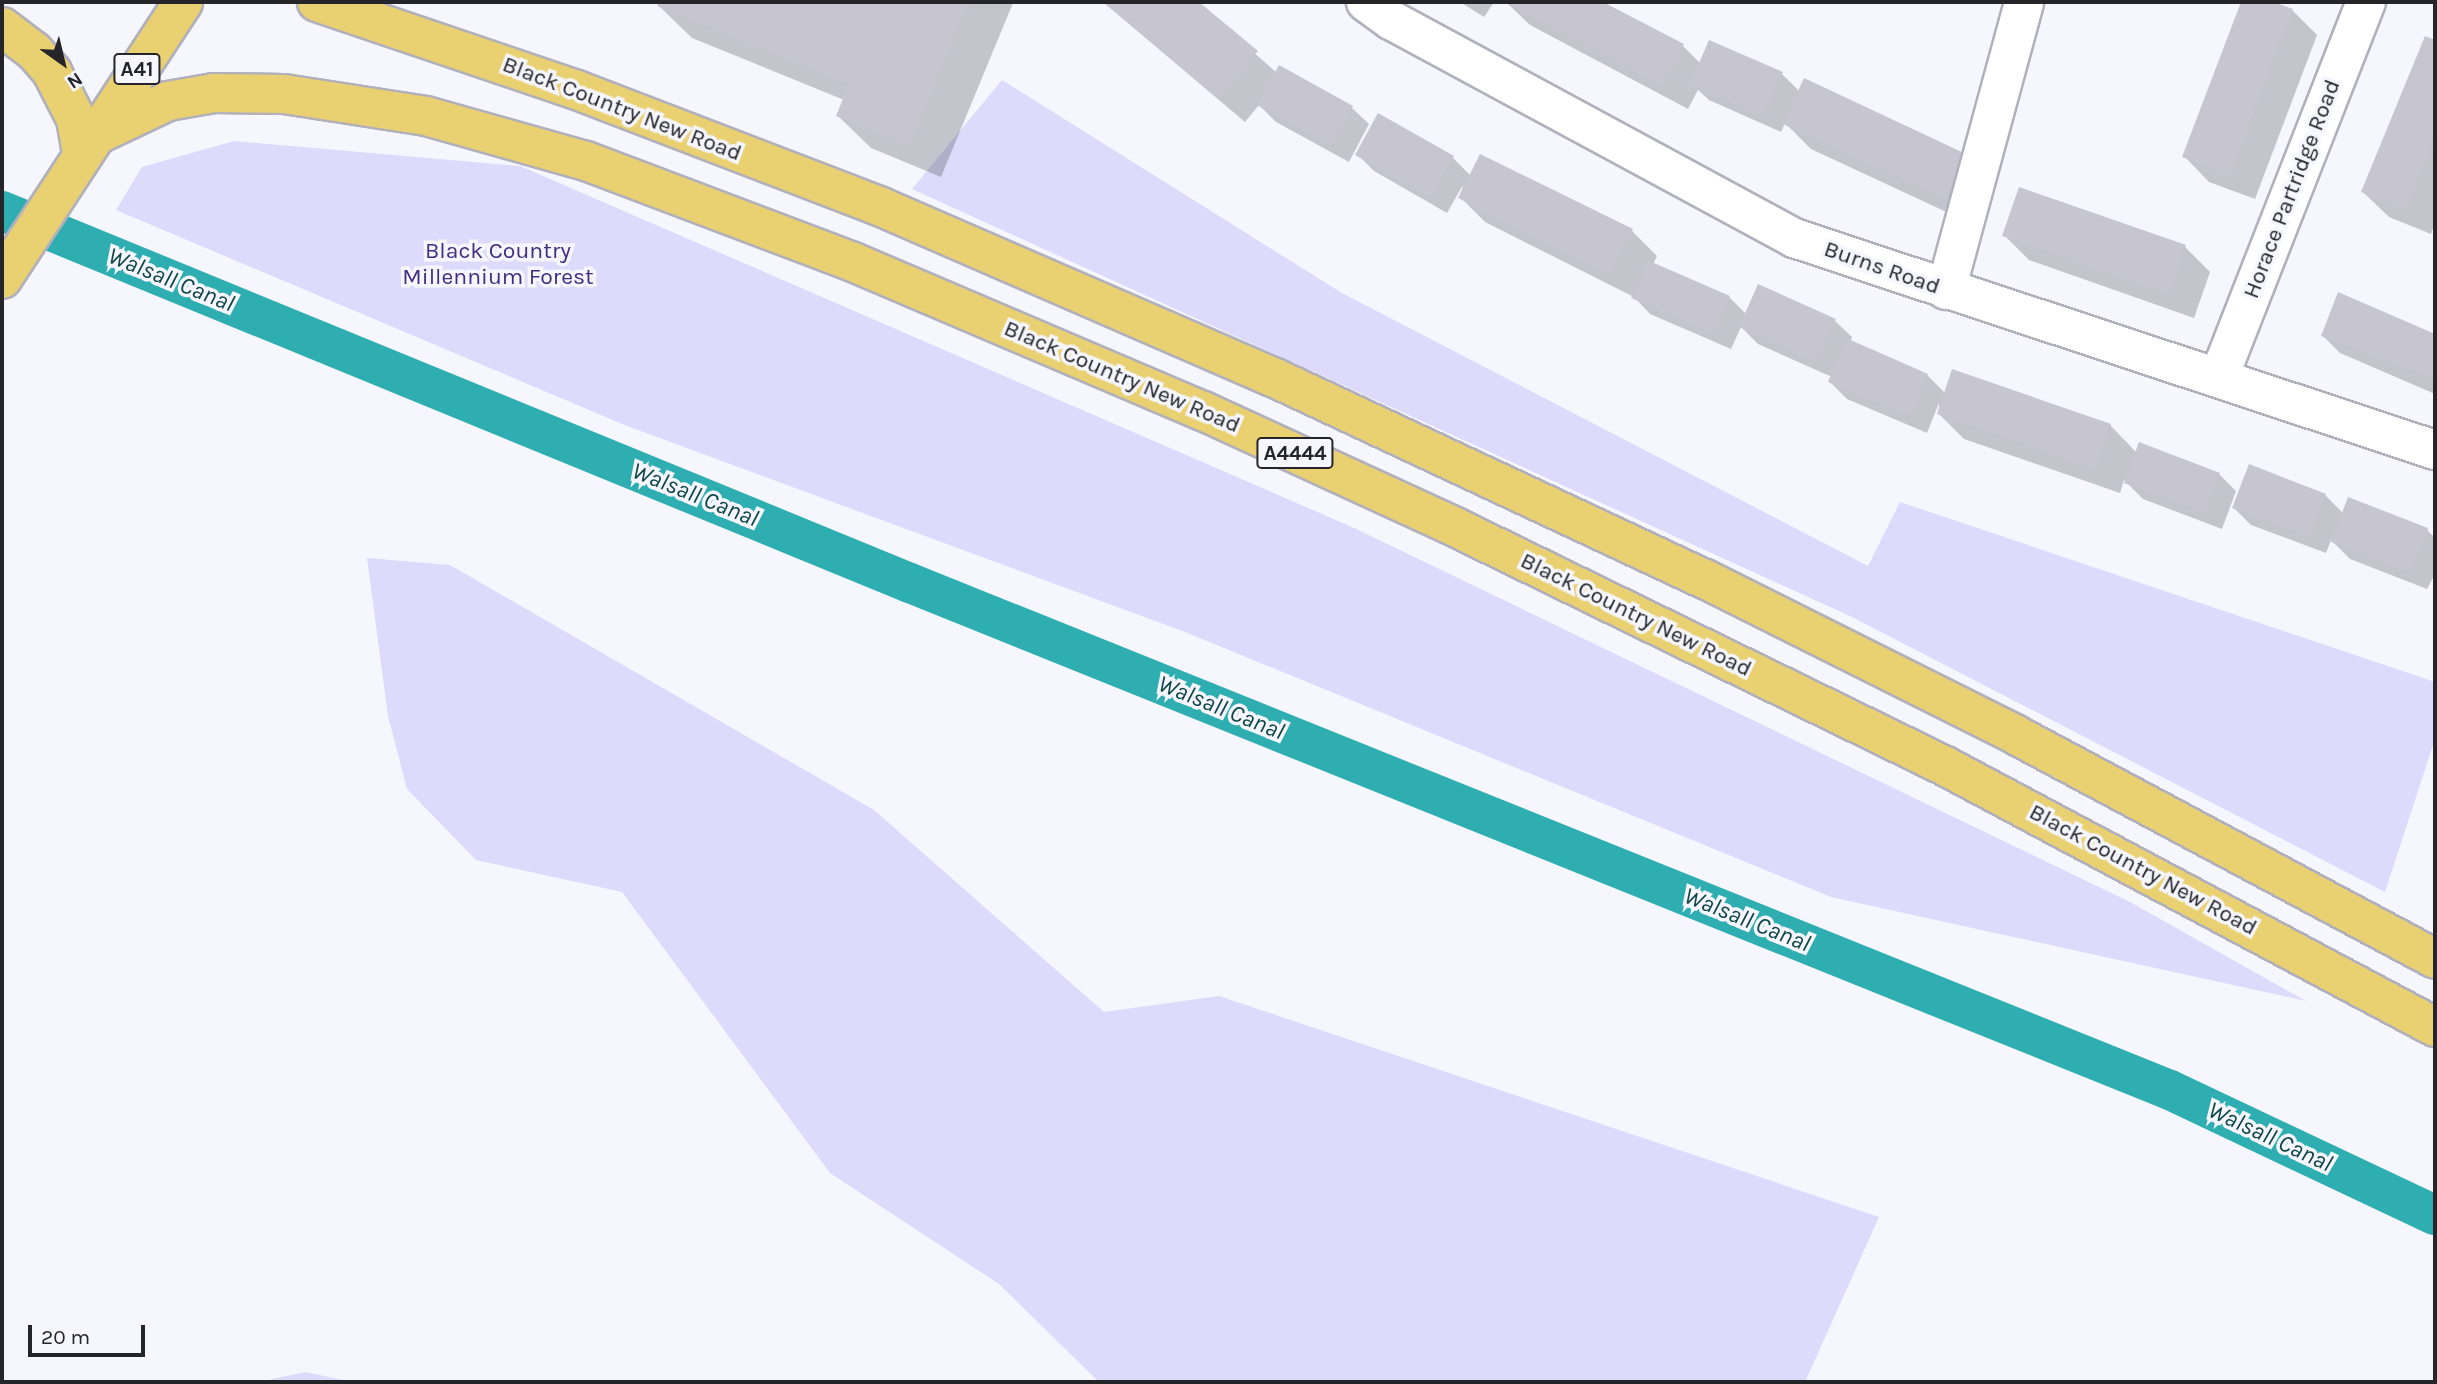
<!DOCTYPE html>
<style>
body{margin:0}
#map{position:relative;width:2437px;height:1384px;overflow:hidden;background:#f6f6ff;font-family:Karla,sans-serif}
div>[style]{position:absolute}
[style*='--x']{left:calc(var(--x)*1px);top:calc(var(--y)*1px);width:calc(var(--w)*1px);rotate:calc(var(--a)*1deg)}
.green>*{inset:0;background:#dddafb}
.shadow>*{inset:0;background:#0003}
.canal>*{height:40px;margin:-20px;padding:0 20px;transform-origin:20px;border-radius:20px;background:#2eaeb1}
.building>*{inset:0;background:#c6c5d0}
.roads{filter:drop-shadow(2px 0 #b1b0bb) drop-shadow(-2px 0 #b1b0bb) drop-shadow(0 2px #b1b0bb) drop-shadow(0 -2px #b1b0bb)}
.minor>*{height:38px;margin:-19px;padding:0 19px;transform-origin:19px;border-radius:19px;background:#fff}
.highway>*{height:38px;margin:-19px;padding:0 19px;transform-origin:19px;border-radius:19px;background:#e9d071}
span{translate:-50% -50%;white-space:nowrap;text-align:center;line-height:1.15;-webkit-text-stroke:7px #f6f6ff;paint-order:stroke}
.shield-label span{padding:2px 5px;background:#f6f6ff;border:2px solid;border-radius:5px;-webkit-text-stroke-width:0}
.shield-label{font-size:21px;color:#252529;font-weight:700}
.street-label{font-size:23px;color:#252529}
.park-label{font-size:23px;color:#412d82}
.water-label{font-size:24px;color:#0e4546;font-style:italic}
.frame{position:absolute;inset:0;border:4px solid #252529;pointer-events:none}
.north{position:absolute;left:28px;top:28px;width:70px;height:70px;-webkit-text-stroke:5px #f6f6ff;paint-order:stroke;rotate:146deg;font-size:19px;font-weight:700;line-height:28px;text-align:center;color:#252529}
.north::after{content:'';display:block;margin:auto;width:24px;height:32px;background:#252529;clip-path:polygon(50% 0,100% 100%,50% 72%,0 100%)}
.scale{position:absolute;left:28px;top:1325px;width:117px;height:32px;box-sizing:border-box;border:4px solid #252529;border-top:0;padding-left:9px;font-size:21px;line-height:24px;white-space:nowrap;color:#252529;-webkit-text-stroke:5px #f6f6ff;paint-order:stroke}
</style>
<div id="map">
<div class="green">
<div style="clip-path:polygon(1002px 80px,1342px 293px,1868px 566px,1900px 502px,2435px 682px,2435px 739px,2385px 892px,1852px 617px,912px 189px)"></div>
<div style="clip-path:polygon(234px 141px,520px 166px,1352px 527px,2130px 902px,2306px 1001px,1831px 897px,1185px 632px,627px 426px,116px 210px,142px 167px)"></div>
<div style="clip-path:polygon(367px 558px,450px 565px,874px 810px,1104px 1012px,1219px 996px,1879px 1217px,1805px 1382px,1099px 1382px,999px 1284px,830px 1173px,622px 892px,476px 860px,407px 789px,388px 716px)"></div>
<div style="clip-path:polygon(305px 1372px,353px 1382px,259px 1382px)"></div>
</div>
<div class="shadow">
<div style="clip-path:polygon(661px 2px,1012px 2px,1013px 3px,941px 177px,871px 148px,838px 116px,844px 100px,692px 38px,659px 6px)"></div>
<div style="clip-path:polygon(1103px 2px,1196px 2px,1277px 73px,1280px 68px,1352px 108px,1369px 124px,1349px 162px,1276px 122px,1259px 105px,1245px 122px)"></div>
<div style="clip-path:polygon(1460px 2px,1494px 2px,1484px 17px)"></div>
<div style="clip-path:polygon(1506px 2px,1600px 2px,1683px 46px,1701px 64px,1782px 74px,1800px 92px,1965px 155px,1970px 223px,1811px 149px,1785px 123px,1781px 132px,1709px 100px,1698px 90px,1688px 109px,1530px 25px)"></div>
<div style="clip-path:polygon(2243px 2px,2269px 2px,2292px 10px,2317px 35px,2255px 199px,2209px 182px,2184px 156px)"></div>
<div style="clip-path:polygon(2426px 38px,2435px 42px,2435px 223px,2431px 234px,2389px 217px,2363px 192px)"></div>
<div style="clip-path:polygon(1357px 154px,1452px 157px,1471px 176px,1632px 231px,1657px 256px,1653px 264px,1729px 297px,1746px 314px,1835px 321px,1852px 337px,1850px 342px,1927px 375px,1946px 394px,2110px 425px,2137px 453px,2219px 474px,2236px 491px,2222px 529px,2143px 499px,2124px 480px,2120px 493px,1964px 439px,1939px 414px,1939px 403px,1927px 433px,1847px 399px,1830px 382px,1832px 377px,1758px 344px,1741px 327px,1731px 349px,1650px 314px,1634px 297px,1485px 222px,1460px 197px,1463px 185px,1447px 213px,1374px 171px)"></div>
<div style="clip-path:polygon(2004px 235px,2185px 247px,2210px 272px,2194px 318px,2029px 260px)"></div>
<div style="clip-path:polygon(2339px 294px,2435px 335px,2435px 394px,2340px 353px,2323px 336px)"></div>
<div style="clip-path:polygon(2325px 495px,2344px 514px,2427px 530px,2435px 538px,2435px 574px,2427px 589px,2350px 559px,2331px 540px,2326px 553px,2251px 525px,2234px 508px)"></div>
</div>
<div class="canal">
<div style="--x:2;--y:211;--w:981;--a:22.28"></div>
<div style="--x:910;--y:583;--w:1358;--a:21.92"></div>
<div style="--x:2170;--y:1090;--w:293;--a:25.3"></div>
</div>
<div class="building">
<div style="clip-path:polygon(659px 2px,968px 2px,909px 146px,836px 116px,849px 84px,657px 6px)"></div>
<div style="clip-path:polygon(1103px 2px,1199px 2px,1258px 51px,1219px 98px)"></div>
<div style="clip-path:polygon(1504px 2px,1603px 2px,1684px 44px,1662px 85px)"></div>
<div style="clip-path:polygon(2241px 2px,2274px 2px,2293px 9px,2230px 175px,2182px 157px)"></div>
<div style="clip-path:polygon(2425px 36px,2435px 40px,2435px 137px,2405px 210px,2361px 192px)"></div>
<div style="clip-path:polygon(1709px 40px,1783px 72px,1764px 117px,1690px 84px)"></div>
<div style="clip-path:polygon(1279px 65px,1353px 106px,1331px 146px,1257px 105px)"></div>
<div style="clip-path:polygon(1804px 78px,1966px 154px,1945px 199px,1783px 124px)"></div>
<div style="clip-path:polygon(1378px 113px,1454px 156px,1430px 197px,1355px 155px)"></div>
<div style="clip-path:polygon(1480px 154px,1633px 229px,1610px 274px,1458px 198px)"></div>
<div style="clip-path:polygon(2019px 187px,2186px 245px,2169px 294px,2002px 236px)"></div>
<div style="clip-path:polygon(1647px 260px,1730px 296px,1714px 334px,1631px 298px)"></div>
<div style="clip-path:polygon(1758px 284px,1836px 319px,1816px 362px,1739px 327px)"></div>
<div style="clip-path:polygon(2338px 292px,2435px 334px,2435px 379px,2321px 336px)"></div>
<div style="clip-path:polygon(1846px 338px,1928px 374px,1910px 417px,1828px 382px)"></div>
<div style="clip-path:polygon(1952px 369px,2111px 424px,2095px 469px,1937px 414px)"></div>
<div style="clip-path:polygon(2139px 442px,2220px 473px,2205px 513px,2124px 483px)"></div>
<div style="clip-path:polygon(2249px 464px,2326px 494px,2309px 537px,2232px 508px)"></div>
<div style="clip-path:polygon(2348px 497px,2428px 528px,2410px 573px,2331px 542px)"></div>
</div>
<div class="roads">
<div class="minor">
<div style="--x:1366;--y:2;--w:31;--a:36"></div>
<div style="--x:1391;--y:20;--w:458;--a:28.4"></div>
<div style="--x:1794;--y:238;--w:675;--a:18.3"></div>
<div style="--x:1946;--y:290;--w:298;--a:-74.8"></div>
<div style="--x:2219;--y:377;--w:403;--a:-68.6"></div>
</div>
<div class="highway">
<div style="--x:317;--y:2;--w:274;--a:18.7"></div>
<div style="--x:577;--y:90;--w:324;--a:21"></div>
<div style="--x:879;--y:206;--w:430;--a:23.5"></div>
<div style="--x:1273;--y:377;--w:477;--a:25.1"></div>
<div style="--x:1705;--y:579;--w:348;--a:26.6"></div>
<div style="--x:2016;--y:735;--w:475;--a:28.1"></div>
<div style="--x:2;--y:27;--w:40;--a:37"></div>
<div style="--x:34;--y:51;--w:28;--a:49"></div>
<div style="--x:52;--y:72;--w:53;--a:62.9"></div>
<div style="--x:76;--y:119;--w:34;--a:80"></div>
<div style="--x:92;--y:137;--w:84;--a:-25.3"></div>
<div style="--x:168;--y:101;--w:47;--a:-9.9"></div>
<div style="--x:214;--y:93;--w:70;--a:0.8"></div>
<div style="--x:284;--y:94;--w:144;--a:8.8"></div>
<div style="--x:426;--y:116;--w:166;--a:15.7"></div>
<div style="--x:586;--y:161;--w:285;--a:20.7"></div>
<div style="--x:853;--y:262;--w:380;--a:23.1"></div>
<div style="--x:1203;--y:411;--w:275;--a:24.7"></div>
<div style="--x:1453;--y:526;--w:547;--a:26"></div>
<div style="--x:1945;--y:766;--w:555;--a:28.04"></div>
<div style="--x:2;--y:279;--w:331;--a:-56.8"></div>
</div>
</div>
<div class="shield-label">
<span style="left:137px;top:69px">A41</span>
<span style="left:1295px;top:453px">A4444</span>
</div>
<div class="street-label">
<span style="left:622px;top:109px;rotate:21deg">Black Country New Road</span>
<span style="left:2292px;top:189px;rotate:-69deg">Horace Partridge Road</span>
<span style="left:1882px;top:268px;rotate:19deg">Burns Road</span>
<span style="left:1122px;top:377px;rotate:23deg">Black Country New Road</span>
<span style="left:1636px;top:615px;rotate:26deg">Black Country New Road</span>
<span style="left:2143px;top:870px;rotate:28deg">Black Country New Road</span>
</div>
<div class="park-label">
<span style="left:498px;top:264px">Black Country<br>Millennium Forest</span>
</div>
<div class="water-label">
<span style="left:171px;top:280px;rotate:22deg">Walsall Canal</span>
<span style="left:695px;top:495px;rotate:22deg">Walsall Canal</span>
<span style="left:1221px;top:708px;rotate:22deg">Walsall Canal</span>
<span style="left:1747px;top:920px;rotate:22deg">Walsall Canal</span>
<span style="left:2270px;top:1137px;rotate:25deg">Walsall Canal</span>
</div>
<div class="frame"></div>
<div class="north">N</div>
<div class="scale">20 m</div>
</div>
